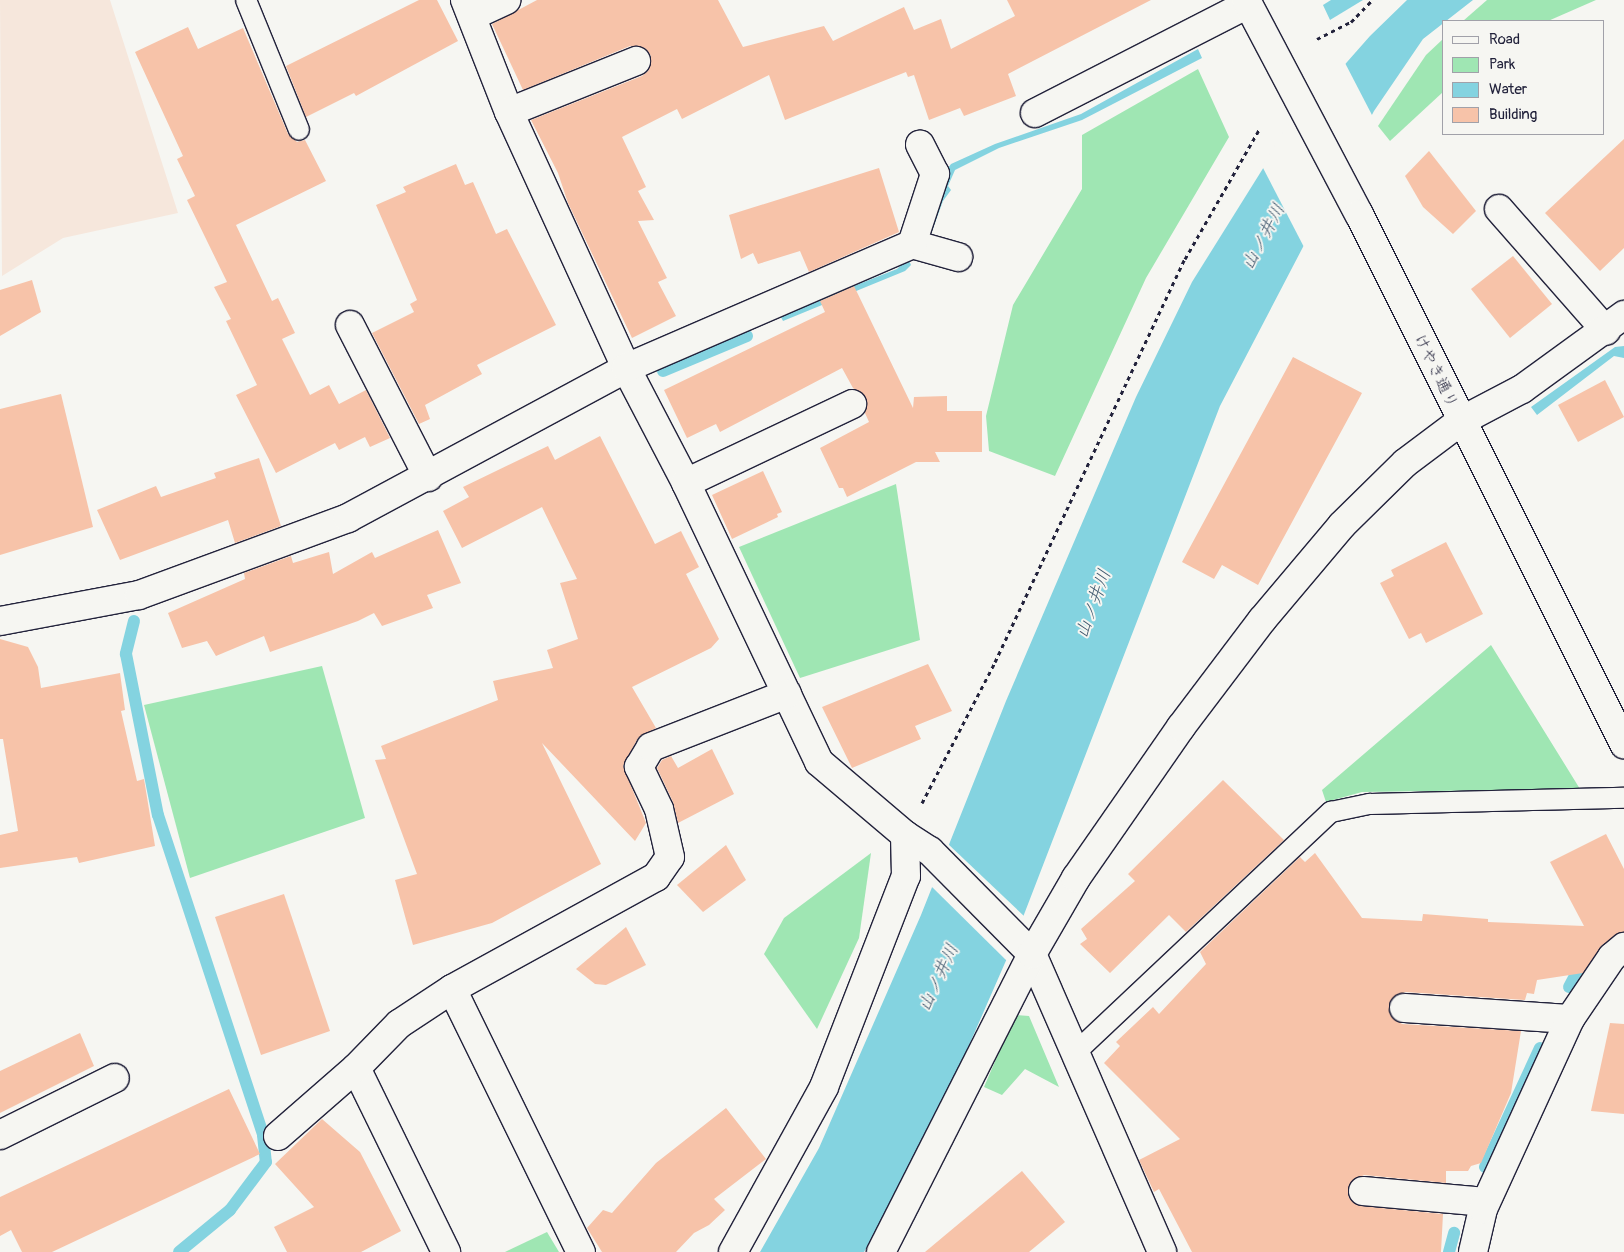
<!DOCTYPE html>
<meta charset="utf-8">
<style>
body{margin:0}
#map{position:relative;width:1624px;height:1252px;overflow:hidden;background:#f6f6f2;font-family:Pangolin,"Klee One",sans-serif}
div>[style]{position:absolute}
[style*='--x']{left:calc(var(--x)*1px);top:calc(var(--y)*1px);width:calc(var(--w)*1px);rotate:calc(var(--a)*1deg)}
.built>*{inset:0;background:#f6e7dc}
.green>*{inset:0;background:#9fe6b3}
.water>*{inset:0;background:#84d3e0}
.pier>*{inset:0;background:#f6f6f2}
.stream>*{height:12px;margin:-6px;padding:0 6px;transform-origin:6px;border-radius:6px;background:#84d3e0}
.building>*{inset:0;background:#f7c3a9}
.path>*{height:3px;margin-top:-1.5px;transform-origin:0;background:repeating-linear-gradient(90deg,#22223b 0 4px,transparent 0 8px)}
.roads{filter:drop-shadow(1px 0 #22223b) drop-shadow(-1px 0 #22223b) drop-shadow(0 1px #22223b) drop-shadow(0 -1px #22223b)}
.service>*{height:20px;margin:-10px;padding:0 10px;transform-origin:10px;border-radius:10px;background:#f6f6f2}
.minor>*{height:28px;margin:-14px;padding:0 14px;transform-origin:14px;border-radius:14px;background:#f6f6f2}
.tertiary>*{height:28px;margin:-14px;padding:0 14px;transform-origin:14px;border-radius:14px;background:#f6f6f2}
span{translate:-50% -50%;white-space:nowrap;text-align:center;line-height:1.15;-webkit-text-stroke:4px #f6f6f2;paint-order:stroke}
.street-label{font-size:16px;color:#22223b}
.water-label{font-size:18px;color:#3f576d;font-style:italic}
.legend{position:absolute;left:1442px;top:20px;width:162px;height:115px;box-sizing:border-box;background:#f6f6f2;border:1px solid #a1a1a9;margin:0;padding:6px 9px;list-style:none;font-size:15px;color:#22223b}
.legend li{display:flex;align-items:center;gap:10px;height:25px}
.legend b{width:25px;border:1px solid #a1a1a9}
</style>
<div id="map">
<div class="built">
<div style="clip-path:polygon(0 0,110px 0,178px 213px,63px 238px,2px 276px)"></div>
</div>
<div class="green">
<div style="clip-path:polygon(1487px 0,1596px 0,1548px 21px,1463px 21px)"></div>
<div style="clip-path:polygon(1443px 39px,1443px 92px,1390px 141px,1378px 126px,1426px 55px)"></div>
<div style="clip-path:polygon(1198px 69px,1229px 137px,1146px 278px,1055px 476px,989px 451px,986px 416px,1013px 305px,1082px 189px,1082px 135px)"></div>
<div style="clip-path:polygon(896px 484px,920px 640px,800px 678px,739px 547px)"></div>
<div style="clip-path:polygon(1491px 645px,1580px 789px,1362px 792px,1326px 802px,1322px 790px)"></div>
<div style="clip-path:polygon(322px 666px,365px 818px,190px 878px,144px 705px)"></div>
<div style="clip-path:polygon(871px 853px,859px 938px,817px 1029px,764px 954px,784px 918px)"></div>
<div style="clip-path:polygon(1015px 1015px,1029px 1016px,1059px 1087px,1025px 1069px,1002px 1095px,984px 1087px)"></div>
<div style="clip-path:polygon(547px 1232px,559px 1252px,505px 1252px)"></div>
</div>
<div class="water">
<div style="clip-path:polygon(1331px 0,1363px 0,1330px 20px,1323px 5px)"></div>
<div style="clip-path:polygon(1407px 0,1473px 0,1423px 39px,1374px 111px,1220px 406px,1008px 956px,942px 1107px,864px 1252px,760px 1252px,819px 1148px,921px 915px,1006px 701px,1136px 397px,1192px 282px,1287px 130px,1370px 36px)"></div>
<div style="clip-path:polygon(1198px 49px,1202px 58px,1082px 120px,999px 148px,955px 170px,948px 186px,951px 190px,943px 201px,930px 237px,925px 235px,944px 174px,951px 164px,995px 144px,1081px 114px)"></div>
<div style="clip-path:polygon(908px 258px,911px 265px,905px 271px,783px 321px,780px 315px,897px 269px)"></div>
<div style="clip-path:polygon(1624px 346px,1624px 358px,1614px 356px,1537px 415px,1531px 407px,1615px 347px)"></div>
</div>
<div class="pier">
<div style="clip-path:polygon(1344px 61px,1373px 117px,1306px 251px,1262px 166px,1285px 129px)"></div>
<div style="clip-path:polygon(947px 843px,1025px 917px,1008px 962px,930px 885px)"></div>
</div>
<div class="stream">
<div style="--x:663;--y:371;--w:91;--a:-22.6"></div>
<div style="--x:134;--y:621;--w:34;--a:104"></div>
<div style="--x:126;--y:654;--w:164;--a:78.8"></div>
<div style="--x:158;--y:815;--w:337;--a:71.8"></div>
<div style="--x:263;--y:1135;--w:27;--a:84"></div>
<div style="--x:266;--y:1162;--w:60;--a:126.9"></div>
<div style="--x:230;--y:1210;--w:66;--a:140.5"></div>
<div style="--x:1569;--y:987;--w:32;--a:-62"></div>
<div style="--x:1485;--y:1167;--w:131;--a:-65.2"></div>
<div style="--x:1449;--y:1252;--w:20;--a:-75"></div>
</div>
<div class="building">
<div style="clip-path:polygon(419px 0,437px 0,458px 41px,356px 96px,354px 93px,306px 117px,286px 66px)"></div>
<div style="clip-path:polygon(537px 0,718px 0,743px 47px,824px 26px,833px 41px,904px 7px,914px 30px,941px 19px,951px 49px,1015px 16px,1007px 0,1151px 0,1008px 74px,1016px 96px,964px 116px,960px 108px,929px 120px,914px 75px,908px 77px,906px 72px,785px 120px,769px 75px,682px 119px,677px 109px,622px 137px,646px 187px,638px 191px,654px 220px,638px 221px,667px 278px,658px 282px,676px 316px,632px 338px,568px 203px,558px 173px,531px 120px,642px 76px,649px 70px,651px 56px,645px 48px,630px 46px,523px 90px,492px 24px)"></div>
<div style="clip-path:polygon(188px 27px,198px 49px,243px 28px,288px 134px,297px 142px,305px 140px,326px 181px,236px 225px,272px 301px,278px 298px,295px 333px,282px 339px,310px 395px,329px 385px,339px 404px,366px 390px,390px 438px,370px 447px,365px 437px,339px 450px,335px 443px,276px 473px,236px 395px,257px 385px,226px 321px,231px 319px,214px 287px,227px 282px,187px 200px,195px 196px,177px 159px,183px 156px,135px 52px)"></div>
<div style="clip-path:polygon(1624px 139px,1624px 248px,1600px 271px,1545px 213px)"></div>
<div style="clip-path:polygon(1429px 151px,1476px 211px,1453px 234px,1423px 207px,1405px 176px)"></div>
<div style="clip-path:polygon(456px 164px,465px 185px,473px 182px,496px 234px,507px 229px,556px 325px,477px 365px,482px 374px,425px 405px,430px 419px,419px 424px,372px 333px,414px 312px,410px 304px,417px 300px,376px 205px,406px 192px,403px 187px)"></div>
<div style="clip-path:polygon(879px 168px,899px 232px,809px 272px,800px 251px,758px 264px,753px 253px,741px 259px,729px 215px)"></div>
<div style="clip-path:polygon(1513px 256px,1552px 304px,1510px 338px,1471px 289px)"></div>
<div style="clip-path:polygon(32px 280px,41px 312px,0 336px,0 290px)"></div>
<div style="clip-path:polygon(854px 286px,913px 408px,914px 397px,947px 396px,947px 411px,982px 411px,982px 452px,935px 452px,940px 462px,916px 462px,847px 497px,843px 488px,839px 488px,820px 448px,869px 422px,865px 413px,866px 397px,853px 388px,842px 368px,720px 432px,716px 424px,687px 438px,664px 390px,825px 312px,820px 301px)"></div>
<div style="clip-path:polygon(1293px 357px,1362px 393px,1258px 585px,1222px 565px,1214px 579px,1182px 562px)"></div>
<div style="clip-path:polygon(1605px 380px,1624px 417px,1578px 442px,1558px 405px)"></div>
<div style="clip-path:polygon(61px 394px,93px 527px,0 555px,0 409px)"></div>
<div style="clip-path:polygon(600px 436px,655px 544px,681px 531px,699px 567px,686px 574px,719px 639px,711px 648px,632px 687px,656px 728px,638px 738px,623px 766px,646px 823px,635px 841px,542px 743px,601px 864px,492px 923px,413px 945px,395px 880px,417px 874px,375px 760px,386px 759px,381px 746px,498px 700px,493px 681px,553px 668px,547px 650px,578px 639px,560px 583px,577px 579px,542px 507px,462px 548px,443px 511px,469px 497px,463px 487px,548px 446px,555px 460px)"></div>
<div style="clip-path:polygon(259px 458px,281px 526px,235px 543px,228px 520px,120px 560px,97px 510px,156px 486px,161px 497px,216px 478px,214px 473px)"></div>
<div style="clip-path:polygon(763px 471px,782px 512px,777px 514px,778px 517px,732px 539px,712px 495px)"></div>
<div style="clip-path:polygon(438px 530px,461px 583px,427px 595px,433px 608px,382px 626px,374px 613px,358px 621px,270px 652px,264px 636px,216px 656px,207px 641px,182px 648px,168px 613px,245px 579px,244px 573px,291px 556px,293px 563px,329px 552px,333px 574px,372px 552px,375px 558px)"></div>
<div style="clip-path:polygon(1446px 542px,1483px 614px,1426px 643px,1421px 633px,1409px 639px,1380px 583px,1394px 576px,1391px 570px)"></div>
<div style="clip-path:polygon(0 639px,28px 647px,38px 667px,41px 688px,120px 673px,125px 710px,121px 711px,137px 781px,144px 779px,155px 846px,79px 863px,77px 857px,0 868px,0 835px,18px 831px,3px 739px,0 739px)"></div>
<div style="clip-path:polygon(928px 664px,952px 711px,915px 726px,921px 739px,852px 768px,822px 707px)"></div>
<div style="clip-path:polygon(712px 749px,734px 794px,678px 823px,673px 802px,657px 768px,662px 760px,671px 756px,678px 768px)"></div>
<div style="clip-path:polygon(1223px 780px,1284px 840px,1186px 932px,1169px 915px,1110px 973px,1080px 944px,1087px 939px,1081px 929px,1135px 881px,1128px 874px)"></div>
<div style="clip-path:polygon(1606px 834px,1624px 869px,1624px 932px,1602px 945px,1583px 973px,1537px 980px,1534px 994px,1527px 993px,1525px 1000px,1405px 992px,1391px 1000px,1390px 1015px,1402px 1024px,1521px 1031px,1511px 1093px,1481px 1163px,1471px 1166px,1468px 1171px,1446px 1171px,1446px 1183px,1364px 1175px,1351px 1182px,1348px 1189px,1349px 1198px,1361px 1206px,1443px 1214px,1441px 1252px,1192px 1252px,1159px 1189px,1154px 1192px,1139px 1160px,1180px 1139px,1104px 1063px,1120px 1046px,1116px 1042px,1153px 1007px,1159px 1014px,1206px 964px,1200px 952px,1300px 857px,1305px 862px,1315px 853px,1362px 918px,1422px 921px,1423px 914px,1488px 919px,1488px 922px,1584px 926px,1550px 862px)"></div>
<div style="clip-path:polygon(726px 845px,746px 880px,703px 912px,677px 885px)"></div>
<div style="clip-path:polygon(284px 894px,330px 1031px,261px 1055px,215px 917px)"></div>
<div style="clip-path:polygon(626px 927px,646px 965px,606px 985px,595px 984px,576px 969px)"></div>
<div style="clip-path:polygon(1610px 1023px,1624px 1024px,1624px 1114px,1591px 1111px)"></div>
<div style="clip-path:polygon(80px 1033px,94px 1066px,0 1113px,0 1071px)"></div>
<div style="clip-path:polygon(229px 1089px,260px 1154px,52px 1252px,22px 1252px,11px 1230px,0 1236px,0 1197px)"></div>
<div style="clip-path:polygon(726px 1108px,766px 1159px,714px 1199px,725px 1210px,709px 1225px,694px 1233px,676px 1252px,602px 1252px,587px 1228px,603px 1210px,612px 1213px,656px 1163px)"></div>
<div style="clip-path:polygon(322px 1119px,360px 1152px,401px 1231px,361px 1252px,287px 1252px,274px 1227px,314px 1207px,275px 1164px)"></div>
<div style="clip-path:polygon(1022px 1171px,1065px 1222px,1029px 1252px,925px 1252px)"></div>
</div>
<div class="path">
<div style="--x:1317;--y:39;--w:38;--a:-27"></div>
<div style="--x:1351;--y:22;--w:30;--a:-46"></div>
<div style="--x:922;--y:803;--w:159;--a:-62.6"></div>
<div style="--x:995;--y:662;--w:446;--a:-64.8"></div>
<div style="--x:1185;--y:259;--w:151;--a:-60.2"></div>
</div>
<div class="roads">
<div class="service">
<div style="--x:246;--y:0;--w:140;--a:67.8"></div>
<div style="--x:1075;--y:1053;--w:352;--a:-43.3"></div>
<div style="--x:1331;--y:812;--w:40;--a:-12"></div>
<div style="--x:1370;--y:804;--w:254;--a:-1.4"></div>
</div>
<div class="minor">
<div style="--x:465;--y:0;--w:120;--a:68.6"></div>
<div style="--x:509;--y:112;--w:281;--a:65.4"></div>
<div style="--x:626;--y:368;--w:130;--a:62.4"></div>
<div style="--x:686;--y:483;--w:309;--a:64.5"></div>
<div style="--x:819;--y:762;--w:113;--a:40.3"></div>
<div style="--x:905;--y:835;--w:30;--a:33"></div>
<div style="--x:930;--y:851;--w:145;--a:45.3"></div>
<div style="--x:1032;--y:954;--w:325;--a:66.4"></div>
<div style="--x:472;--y:16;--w:38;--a:-25"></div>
<div style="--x:509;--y:112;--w:137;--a:-21.9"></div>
<div style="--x:1035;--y:113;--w:239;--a:-27.1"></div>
<div style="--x:1499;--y:209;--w:162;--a:48.7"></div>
<div style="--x:912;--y:244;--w:48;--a:15.8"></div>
<div style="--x:350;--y:325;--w:171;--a:62.8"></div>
<div style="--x:686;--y:483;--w:184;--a:-25.4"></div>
<div style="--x:0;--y:621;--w:141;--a:-10.6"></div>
<div style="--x:139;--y:595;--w:223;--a:-20.2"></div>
<div style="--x:348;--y:518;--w:316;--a:-28.3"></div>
<div style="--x:626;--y:368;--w:312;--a:-23.4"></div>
<div style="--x:912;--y:244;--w:74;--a:-71.8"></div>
<div style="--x:935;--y:174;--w:33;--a:-117"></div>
<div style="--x:452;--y:989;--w:293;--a:63.9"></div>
<div style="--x:1404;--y:1008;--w:166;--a:3.8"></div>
<div style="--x:356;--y:1068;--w:205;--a:63.9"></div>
<div style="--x:0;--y:1135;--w:128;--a:-26.4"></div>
<div style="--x:278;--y:1136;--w:103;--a:-41.1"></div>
<div style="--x:356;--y:1068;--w:62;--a:-45.7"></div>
<div style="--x:399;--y:1024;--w:64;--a:-33.4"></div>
<div style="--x:452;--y:989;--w:233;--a:-28.8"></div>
<div style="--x:656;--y:877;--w:24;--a:-55"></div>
<div style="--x:670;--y:857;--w:49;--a:-102.9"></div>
<div style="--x:659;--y:809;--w:47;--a:-115.5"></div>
<div style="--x:639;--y:767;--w:23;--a:-59"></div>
<div style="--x:651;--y:747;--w:146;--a:-21.3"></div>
<div style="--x:1363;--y:1191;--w:123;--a:5.1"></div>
<div style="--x:733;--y:1252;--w:188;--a:-61.1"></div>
<div style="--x:824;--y:1087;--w:226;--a:-68.8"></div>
<div style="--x:906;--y:876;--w:41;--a:-91.4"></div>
<div style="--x:881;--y:1252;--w:334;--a:-63.1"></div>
<div style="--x:1032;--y:954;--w:88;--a:-59.9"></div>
<div style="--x:1076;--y:878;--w:184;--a:-55.2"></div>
<div style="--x:1181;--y:727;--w:134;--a:-52.9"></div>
<div style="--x:1262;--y:620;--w:124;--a:-49.9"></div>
<div style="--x:1342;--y:525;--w:88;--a:-44.5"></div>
<div style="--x:1405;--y:463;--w:70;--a:-36.9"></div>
<div style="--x:1461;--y:421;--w:69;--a:-27.7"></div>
<div style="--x:1522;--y:389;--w:126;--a:-36"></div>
<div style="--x:1473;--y:1252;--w:44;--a:-76.9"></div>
<div style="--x:1483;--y:1209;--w:209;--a:-65.4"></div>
<div style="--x:1570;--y:1019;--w:75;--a:-55.9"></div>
<div style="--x:1612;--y:957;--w:16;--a:-40"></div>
</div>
<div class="tertiary">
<div style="--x:1246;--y:0;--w:242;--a:62.2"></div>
<div style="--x:1359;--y:214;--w:593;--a:63.43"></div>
</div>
</div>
<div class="street-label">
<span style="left:1436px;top:371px;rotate:64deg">けやき通り</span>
</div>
<div class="water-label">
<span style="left:1264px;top:237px;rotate:-62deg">山ノ井川</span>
<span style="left:1094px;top:604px;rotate:-70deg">山ノ井川</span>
<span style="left:939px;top:978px;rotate:-65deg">山ノ井川</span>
</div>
<ul class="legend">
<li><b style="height:6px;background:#f6f6f2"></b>Road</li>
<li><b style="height:14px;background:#9fe6b3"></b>Park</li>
<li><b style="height:14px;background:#84d3e0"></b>Water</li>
<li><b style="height:14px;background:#f7c3a9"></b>Building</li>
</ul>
</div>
